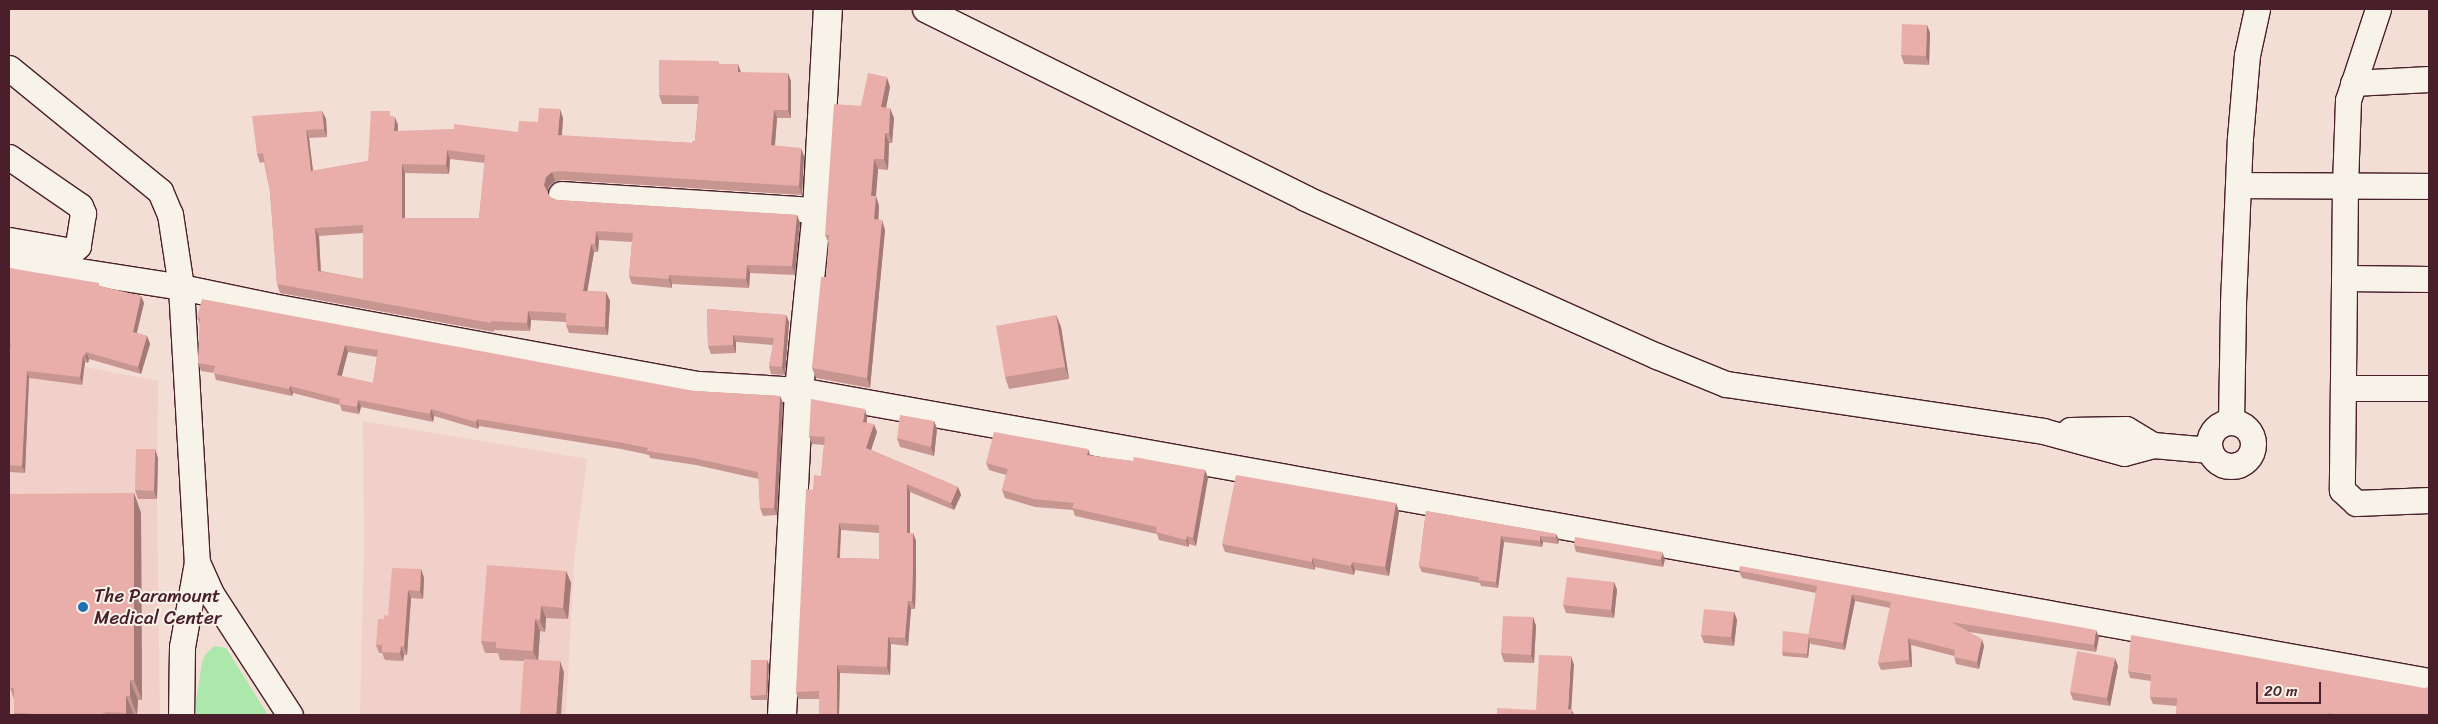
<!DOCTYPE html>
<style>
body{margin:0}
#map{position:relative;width:2438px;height:724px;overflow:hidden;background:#f3ded5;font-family:Sriracha,sans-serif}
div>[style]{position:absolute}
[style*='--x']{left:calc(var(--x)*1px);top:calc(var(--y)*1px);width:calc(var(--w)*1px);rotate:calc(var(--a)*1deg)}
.built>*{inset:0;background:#f0d0c8}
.green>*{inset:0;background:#ace7ac}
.roads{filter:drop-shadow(1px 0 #4a1f2b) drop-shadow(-1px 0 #4a1f2b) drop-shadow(0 1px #4a1f2b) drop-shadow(0 -1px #4a1f2b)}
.minor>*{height:25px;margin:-12.5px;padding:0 12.5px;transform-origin:12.5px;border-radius:12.5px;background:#f7f3e8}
.minor>.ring{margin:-12.5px;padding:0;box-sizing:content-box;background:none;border:25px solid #f7f3e8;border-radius:50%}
.tertiary>*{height:28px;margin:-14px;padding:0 14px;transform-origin:14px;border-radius:14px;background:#f7f3e8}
.wall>*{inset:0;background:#c89691}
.shaded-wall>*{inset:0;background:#a37a76}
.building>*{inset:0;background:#e9aea9}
.dots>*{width:14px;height:14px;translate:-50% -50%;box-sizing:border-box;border:2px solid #f7f3e8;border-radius:50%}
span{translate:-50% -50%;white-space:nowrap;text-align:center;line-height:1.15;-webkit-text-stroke:4px #f7f3e8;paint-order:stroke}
.poi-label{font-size:19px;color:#4a1f2b}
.left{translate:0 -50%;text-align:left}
.frame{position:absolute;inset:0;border:10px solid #4a1f2b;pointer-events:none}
.scale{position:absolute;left:2256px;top:682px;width:65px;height:22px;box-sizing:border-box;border:2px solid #4a1f2b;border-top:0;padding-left:6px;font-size:15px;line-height:18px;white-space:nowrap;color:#4a1f2b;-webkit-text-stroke:4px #f7f3e8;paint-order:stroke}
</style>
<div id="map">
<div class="built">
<div style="clip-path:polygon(85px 367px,158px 381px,157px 499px,160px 715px,9px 715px,9px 380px)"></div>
<div style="clip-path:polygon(363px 421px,587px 459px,574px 561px,566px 715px,360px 715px,364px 548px)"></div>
</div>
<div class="green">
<div style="clip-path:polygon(214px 646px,226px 648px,268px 715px,194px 715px,202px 663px,205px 655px)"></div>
</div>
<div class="roads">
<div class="minor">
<div style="--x:925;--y:9;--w:424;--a:26.4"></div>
<div style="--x:1305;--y:198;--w:386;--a:24.2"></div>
<div style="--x:1657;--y:356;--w:74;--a:22.1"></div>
<div style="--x:1726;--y:384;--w:320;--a:8.4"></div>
<div style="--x:2043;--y:431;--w:84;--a:15.2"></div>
<div style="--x:2124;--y:453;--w:30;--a:-15"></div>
<div style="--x:2153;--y:445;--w:57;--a:5"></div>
<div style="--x:2378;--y:9;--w:96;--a:108.2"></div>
<div style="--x:2348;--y:100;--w:86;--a:92"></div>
<div style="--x:2345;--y:186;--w:304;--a:90.6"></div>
<div style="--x:2342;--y:490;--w:19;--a:43"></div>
<div style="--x:2356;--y:503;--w:73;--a:-2.4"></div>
<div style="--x:9;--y:68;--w:195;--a:39.2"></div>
<div style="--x:160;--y:191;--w:25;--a:67"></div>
<div style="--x:170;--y:214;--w:74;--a:81.4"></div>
<div style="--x:181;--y:287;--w:275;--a:86.7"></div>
<div style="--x:197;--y:562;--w:86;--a:100"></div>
<div style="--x:182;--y:647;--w:68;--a:90.8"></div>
<div style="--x:2353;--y:83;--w:76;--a:-3"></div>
<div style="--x:9;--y:157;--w:86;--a:34.6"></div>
<div style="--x:80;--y:206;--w:8;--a:67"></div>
<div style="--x:83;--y:213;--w:33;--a:99"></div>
<div style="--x:78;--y:246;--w:8;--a:140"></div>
<div style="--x:72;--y:251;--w:64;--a:-170.1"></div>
<div style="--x:2238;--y:185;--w:191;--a:0.3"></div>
<div style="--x:561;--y:194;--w:256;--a:3.6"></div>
<div style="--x:9;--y:260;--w:174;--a:8.9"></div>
<div style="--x:181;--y:287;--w:93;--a:11.8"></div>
<div style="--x:272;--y:306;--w:434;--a:10.4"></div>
<div style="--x:699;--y:384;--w:100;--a:3.4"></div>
<div style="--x:799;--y:390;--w:1656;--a:10.12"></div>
<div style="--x:2344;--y:278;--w:85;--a:0.7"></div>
<div style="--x:2343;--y:388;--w:86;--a:0"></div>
<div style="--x:2231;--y:422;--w:119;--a:-89"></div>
<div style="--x:2233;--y:303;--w:165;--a:-87.6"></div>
<div style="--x:2240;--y:138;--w:83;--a:-85.2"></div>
<div style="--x:2247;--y:55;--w:47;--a:-77.7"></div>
<div class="ring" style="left:2209px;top:422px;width:19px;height:19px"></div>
<div style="--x:2070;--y:430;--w:56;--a:-1"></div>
<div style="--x:2126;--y:429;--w:31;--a:31"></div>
<div style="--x:197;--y:562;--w:36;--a:66"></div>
<div style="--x:212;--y:595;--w:143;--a:57"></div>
</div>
<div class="tertiary">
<div style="--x:782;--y:715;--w:325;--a:-87"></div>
<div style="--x:799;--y:390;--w:181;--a:-84.3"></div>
<div style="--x:817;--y:210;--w:201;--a:-86.9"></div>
</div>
</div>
<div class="wall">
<div style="clip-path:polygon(1927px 25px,1930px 33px,1929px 65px,1904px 64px,1901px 55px)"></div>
<div style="clip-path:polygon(evenodd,718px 61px,719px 64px,741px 73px,791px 81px,791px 118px,777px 118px,775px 146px,804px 156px,802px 195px,562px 180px,555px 181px,549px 186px,547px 192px,550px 197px,557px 200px,797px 215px,800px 223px,795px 275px,750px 273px,749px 288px,672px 284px,672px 288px,632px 284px,629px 276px,632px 242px,599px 240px,598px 252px,594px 252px,587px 291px,606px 292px,610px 301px,608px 335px,569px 333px,566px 325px,566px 322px,531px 320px,530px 331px,494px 330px,494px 332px,280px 293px,277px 284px,270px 191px,264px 162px,260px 163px,257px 154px,322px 111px,326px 119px,327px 137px,309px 138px,313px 171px,368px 161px,392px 116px,398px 125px,398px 131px,518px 132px,538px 122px,563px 118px,562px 136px,692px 143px,695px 141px,698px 104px,662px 104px,659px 95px,718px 61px,450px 159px,485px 163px,479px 218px,405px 218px,405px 173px,449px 174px,450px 159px,718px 61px,363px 233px,363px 279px,321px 271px,319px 236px,363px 233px)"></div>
<div style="clip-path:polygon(890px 87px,886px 108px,894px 118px,892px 143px,889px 143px,888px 170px,878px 169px,876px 196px,879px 206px,878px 219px,885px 230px,870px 388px,816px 378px,812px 368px,826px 277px,829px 244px,825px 235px,861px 106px)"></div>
<div style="clip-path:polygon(9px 268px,100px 286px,141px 296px,144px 303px,137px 333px,147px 336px,150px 344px,141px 374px,89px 359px,88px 363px,85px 362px,82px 385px,29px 378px,25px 473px,9px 472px,9px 358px,10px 350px,9px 349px)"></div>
<div style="clip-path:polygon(707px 309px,786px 315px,789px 322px,785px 375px,771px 374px,769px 366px,773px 345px,736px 342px,736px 353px,711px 354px,708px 346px)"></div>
<div style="clip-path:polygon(1056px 315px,1061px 327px,1069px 379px,1009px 389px,1005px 377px)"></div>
<div style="clip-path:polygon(evenodd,197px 317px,694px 391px,780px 396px,783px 403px,777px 515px,763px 516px,760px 508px,759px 479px,696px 465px,650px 458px,649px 455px,621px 449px,479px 426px,478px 429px,434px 416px,433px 422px,361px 407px,359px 414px,342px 411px,340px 405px,293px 393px,292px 396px,216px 380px,214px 373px,201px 371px,198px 363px,200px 325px,197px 317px,348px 352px,377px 357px,373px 383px,341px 376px,348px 352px)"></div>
<div style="clip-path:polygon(evenodd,867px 417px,867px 423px,877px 432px,871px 450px,958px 487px,961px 495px,954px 510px,910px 492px,910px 533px,913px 533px,916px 541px,916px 576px,915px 609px,911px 609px,908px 646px,891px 644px,890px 675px,840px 673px,839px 715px,819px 715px,819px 699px,798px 699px,796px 692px,813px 490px,821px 476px,824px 445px,812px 444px,809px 436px,867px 417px,841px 530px,879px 533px,879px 559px,840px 558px,841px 530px)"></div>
<div style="clip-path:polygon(934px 421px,937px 429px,934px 456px,900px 447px,897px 438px)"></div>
<div style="clip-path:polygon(1091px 456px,1205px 470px,1208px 478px,1196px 546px,1189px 544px,1189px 547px,1159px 540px,1157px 534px,1075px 516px,1073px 510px,1035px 507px,1005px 498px,1002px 490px,1006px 475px,989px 470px,986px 463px)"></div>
<div style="clip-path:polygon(158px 458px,157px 499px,138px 499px,135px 490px)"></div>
<div style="clip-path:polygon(134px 493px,141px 513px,142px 700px,138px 700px,137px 715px,14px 715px,14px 699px,10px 688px,9px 644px,10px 644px)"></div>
<div style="clip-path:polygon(1396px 503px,1399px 512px,1389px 576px,1355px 570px,1354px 575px,1315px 567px,1315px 570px,1225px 552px,1222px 544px)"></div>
<div style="clip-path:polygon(1426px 511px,1556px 534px,1559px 540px,1558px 544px,1543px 542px,1542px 547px,1504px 542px,1498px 588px,1481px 586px,1480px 583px,1422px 572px,1419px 566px)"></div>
<div style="clip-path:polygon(1574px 545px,1665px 559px,1663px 567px,1576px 552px)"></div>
<div style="clip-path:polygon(421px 569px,424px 578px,423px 599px,411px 598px,407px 655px,404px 655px,403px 661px,385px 660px,382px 653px,379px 653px,376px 645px,384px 619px,388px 616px)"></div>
<div style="clip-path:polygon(566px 571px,571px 583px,568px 619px,546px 618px,545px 632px,540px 631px,538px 660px,564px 672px,524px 661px,500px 660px,498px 653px,485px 653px,481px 641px)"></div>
<div style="clip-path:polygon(1739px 571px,2099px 637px,2096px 652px,1969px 632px,1984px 646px,1979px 669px,1956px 664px,1954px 656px,1911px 645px,1912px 667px,1881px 670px,1878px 663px,1890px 608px,1855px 601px,1845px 650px,1811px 644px,1810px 641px,1808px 658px,1783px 656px,1782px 652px,1809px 634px,1816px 593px,1742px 578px)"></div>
<div style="clip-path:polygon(1614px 582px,1617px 590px,1614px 618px,1566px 613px,1563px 605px)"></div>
<div style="clip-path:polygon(1734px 612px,1737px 620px,1734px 646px,1704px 643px,1701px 635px)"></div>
<div style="clip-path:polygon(1533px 617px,1536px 626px,1534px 663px,1504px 662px,1501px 653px)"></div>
<div style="clip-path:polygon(767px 660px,769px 665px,767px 700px,752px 700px,750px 696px)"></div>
<div style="clip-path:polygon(2118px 666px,2110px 706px,2073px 700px,2070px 692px)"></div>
<div style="clip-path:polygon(2128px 671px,2429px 715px,2176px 715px,2177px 706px,2153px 704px,2150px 697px,2151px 681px,2130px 678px)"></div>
</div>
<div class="shaded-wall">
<div style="clip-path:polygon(1927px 25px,1930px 33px,1929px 65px,1926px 56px)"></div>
<div style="clip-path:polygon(738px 64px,741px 72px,741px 81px,738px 72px)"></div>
<div style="clip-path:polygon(788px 73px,791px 81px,791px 118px,788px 110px)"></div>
<div style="clip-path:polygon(887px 77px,890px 87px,884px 118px,881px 107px)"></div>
<div style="clip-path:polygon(890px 108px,894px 118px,892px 143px,889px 133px)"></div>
<div style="clip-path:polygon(560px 109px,563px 118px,561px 144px,558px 135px)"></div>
<div style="clip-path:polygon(774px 110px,777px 118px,774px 154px,771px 145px)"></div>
<div style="clip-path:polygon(322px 111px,326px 119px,327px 137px,324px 129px)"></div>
<div style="clip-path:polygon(395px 117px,398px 125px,397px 139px,394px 131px)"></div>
<div style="clip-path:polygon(306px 130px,309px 138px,314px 180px,311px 171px)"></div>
<div style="clip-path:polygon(885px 133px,889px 143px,888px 170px,884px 159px)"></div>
<div style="clip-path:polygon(801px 148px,804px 156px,802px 195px,799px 186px)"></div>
<div style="clip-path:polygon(447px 150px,450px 159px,449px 174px,446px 165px)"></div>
<div style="clip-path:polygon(874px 159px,878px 169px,875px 206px,871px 196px)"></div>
<div style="clip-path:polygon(402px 164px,405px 173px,405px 226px,402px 218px)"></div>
<div style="clip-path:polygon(552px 172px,555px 181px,549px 186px,547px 194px,544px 185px,546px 177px)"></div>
<div style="clip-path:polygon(876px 196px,879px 206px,878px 229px,874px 219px)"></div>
<div style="clip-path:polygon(797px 215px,800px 223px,795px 275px,792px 266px)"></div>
<div style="clip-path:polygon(882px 220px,885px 230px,870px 388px,867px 378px)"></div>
<div style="clip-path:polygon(315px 228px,319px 236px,321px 279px,318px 271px)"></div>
<div style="clip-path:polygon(596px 231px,599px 240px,598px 252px,595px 244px)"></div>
<div style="clip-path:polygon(591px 244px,594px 252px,586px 299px,583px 291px)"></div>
<div style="clip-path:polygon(747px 265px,750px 273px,749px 288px,746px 279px)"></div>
<div style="clip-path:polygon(669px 275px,672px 284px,672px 288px,669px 279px)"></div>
<div style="clip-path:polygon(606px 292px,610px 301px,608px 335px,605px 327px)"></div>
<div style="clip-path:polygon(141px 296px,144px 303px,135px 339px,133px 332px)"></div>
<div style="clip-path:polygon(528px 311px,531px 320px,530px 331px,527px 323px)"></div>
<div style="clip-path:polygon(786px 315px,789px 322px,785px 375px,782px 367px)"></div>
<div style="clip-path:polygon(1056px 315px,1061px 327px,1069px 379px,1065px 367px)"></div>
<div style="clip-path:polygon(733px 335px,736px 342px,736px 353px,733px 345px)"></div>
<div style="clip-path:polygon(147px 336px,150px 344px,141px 374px,138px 367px)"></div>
<div style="clip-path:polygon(345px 345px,348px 352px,340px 383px,337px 375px)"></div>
<div style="clip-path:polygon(86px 352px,89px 359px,88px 363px,85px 356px)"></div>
<div style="clip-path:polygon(83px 355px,85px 362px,82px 385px,80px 377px)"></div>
<div style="clip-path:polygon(27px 371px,29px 378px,25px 473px,22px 466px)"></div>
<div style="clip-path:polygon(290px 386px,293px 393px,292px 396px,289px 389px)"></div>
<div style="clip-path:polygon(780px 396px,783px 403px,777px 515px,774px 508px)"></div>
<div style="clip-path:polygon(358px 400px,361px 407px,359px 414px,357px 407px)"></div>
<div style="clip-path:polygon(431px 409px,434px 416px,433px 422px,430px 414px)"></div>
<div style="clip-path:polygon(865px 409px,867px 417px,866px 430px,863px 422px)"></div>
<div style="clip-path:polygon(477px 419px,479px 426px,478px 429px,476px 422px)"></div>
<div style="clip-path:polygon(934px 421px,937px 429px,934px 456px,931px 447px)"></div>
<div style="clip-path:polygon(874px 424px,877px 432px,869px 456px,866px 448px)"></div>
<div style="clip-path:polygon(155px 449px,158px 458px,157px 499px,154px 491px)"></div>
<div style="clip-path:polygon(1088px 449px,1091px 457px,1087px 455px)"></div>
<div style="clip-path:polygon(1205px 470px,1208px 478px,1196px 546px,1193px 538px)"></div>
<div style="clip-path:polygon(907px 484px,910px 492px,910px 541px,907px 533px)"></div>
<div style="clip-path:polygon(958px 487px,961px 495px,954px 510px,951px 503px)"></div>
<div style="clip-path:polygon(134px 493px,141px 513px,142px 700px,134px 680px)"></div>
<div style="clip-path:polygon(1396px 503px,1399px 512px,1389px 576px,1385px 567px)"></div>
<div style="clip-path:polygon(839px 523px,841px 530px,839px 566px,837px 558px)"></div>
<div style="clip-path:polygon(913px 533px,916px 541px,916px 576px,915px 609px,912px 601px)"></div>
<div style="clip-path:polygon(1556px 534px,1559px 540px,1558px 544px,1556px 537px)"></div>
<div style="clip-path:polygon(1187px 536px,1189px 544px,1189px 547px,1186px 540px)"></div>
<div style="clip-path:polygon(1501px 536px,1504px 542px,1498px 588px,1496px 582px)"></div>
<div style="clip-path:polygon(1540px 536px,1543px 542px,1542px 547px,1540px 541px)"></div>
<div style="clip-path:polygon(1662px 552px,1665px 559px,1663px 567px,1661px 560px)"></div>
<div style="clip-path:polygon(1312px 558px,1315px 567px,1315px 570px,1312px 562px)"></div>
<div style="clip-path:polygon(1352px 562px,1355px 570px,1354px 575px,1351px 566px)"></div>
<div style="clip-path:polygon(421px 569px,424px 578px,423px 599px,420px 591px)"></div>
<div style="clip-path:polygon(566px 571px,571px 583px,568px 619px,563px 608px)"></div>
<div style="clip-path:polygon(1614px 582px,1617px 590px,1614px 618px,1611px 610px)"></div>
<div style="clip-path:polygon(408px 590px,411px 598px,407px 655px,404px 647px)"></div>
<div style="clip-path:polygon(1852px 594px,1855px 601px,1845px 650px,1843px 643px)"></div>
<div style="clip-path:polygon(908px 601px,911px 609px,908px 646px,905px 638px)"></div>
<div style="clip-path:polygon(541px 606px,546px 618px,545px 632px,540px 620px)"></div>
<div style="clip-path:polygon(1734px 612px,1737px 620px,1734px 646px,1731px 637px)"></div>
<div style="clip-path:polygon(1533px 617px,1536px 626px,1534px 663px,1531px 655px)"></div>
<div style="clip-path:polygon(535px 619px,540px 631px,538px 662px,533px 651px)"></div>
<div style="clip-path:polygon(2096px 630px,2099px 637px,2096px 652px,2094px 645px)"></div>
<div style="clip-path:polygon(888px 637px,891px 644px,890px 675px,887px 667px)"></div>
<div style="clip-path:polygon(1808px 637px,1810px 641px,1808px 658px,1807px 654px)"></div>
<div style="clip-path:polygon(1908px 638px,1911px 645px,1912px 667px,1909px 660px)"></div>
<div style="clip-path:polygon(1982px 639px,1984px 646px,1979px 669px,1977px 662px)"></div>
<div style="clip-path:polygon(401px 646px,404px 655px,403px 661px,400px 653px)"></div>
<div style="clip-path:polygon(1571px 656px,1574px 665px,1571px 714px,1572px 710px,1574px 715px,1570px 715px,1568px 709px)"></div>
<div style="clip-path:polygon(2115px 658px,2118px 666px,2110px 706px,2107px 698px)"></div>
<div style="clip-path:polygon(767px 660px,769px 665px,767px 700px,766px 695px)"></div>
<div style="clip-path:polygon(560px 661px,564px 672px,561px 715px,556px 715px)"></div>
<div style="clip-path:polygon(837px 665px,840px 673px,839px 715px,837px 715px)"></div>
<div style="clip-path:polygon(130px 680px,138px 700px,137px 715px,130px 696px)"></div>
<div style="clip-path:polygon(126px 696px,134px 715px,127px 715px,126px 713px)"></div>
</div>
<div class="building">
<div style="clip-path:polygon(1902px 24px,1927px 25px,1926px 56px,1901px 55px)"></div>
<div style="clip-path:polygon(evenodd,659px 60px,718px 61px,718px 64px,738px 64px,738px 72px,788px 73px,788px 110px,774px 110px,771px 145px,801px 148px,799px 186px,559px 171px,552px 172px,546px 177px,544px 185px,550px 197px,557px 200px,797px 215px,792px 266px,747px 265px,746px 279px,669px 275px,669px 279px,629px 276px,633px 233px,596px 231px,595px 244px,591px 244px,583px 291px,606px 292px,605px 327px,566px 325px,566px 313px,528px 311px,527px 323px,491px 321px,491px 323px,277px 284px,270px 191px,263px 153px,257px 154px,252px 116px,322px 111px,324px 129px,306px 130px,311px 171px,368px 161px,371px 111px,390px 111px,390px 116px,395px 117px,394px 131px,454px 129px,454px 124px,518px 132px,519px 121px,538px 122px,539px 108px,560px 109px,558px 135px,692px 143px,692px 141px,695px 141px,699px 96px,659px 95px,659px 60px,447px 150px,485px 155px,479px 218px,402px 218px,402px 164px,446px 165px,447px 150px,659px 60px,363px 225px,363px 279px,318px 271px,315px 228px,363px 225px)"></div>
<div style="clip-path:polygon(868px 73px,887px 77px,881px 107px,890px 108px,889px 133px,885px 133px,884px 159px,874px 159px,871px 196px,876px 196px,874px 219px,882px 220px,867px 378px,812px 368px,821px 277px,826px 277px,829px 235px,825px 235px,834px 104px,861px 106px)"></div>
<div style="clip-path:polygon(9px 268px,99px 283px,99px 286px,141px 296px,133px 332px,147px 336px,138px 367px,86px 352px,85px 356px,83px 355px,80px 377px,27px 371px,22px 466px,9px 465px,9px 358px,11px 343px,9px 343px)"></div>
<div style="clip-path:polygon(evenodd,202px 299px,694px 391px,780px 396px,774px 508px,760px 508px,758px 472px,693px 458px,647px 451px,648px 448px,618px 442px,477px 419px,476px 422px,431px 409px,430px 414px,358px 400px,357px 407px,339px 404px,340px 399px,290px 386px,289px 389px,213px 373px,215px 366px,198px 363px,200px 318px,197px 317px,202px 299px,345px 345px,378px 350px,373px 383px,337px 375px,345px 345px)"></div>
<div style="clip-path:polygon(707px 309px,786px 315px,782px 367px,769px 366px,774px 338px,733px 335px,733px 345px,708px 346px)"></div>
<div style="clip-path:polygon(1056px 315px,1065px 367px,1005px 377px,996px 326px)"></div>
<div style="clip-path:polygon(evenodd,811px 399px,865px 409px,863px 422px,874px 424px,866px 448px,958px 487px,951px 503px,907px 484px,907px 533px,913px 533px,913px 569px,912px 601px,908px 601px,905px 638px,888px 637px,887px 667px,837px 665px,837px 715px,819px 715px,819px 691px,796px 692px,806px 489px,813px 490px,814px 475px,821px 476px,825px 437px,809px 436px,811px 399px,839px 523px,879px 525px,879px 559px,837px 558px,839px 523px)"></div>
<div style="clip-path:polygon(900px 415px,934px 421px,931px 447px,897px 438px)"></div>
<div style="clip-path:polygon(994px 432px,1088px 449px,1087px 455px,1133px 461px,1134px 457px,1205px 470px,1193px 538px,1187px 536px,1186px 540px,1156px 532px,1157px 527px,1072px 508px,1074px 503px,1033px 499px,1002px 490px,1008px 469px,986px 463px)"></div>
<div style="clip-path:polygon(136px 449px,155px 449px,154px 491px,135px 490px)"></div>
<div style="clip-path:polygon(1236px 475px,1396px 503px,1385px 567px,1352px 562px,1351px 566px,1312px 558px,1312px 562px,1222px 544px)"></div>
<div style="clip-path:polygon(134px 493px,134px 680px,130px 680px,130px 696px,126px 696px,126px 713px,107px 712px,98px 715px,35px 715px,28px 713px,14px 713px,14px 688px,10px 688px,10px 666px,9px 666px,9px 644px,10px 644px,9px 494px)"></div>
<div style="clip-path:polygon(1426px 511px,1556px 534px,1556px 537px,1540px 536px,1540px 541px,1501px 536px,1496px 582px,1478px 580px,1479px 577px,1419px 566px)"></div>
<div style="clip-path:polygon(1575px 537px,1662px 552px,1661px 560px,1574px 545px)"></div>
<div style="clip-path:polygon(487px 565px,566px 571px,563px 608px,541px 606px,540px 620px,535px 619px,533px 651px,496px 648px,496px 642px,481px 641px)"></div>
<div style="clip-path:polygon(1740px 566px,2096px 630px,2094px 645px,1951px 622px,1982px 639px,1977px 662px,1954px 657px,1955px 650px,1908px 638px,1909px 660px,1878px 663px,1891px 602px,1852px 594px,1843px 643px,1808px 637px,1817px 586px,1739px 571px)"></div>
<div style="clip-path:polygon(392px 568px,421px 569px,420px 591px,408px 590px,404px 647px,401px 646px,400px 653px,382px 652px,382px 645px,376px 645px,378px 619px,384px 619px,384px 615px,388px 616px)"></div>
<div style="clip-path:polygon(1567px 577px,1614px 582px,1611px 610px,1563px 605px)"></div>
<div style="clip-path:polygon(1704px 609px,1734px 612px,1731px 637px,1701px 635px)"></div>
<div style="clip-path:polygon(1503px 616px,1533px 617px,1531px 655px,1501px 653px)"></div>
<div style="clip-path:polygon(1783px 631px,1809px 634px,1807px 654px,1782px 652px)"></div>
<div style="clip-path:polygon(2131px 635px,2424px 688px,2429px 687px,2429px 715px,2343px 715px,2328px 713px,2328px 715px,2176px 715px,2177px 698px,2150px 697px,2151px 674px,2128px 671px)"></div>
<div style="clip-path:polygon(2077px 651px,2115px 658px,2107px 698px,2070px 692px)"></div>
<div style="clip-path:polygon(1539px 655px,1571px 656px,1568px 709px,1572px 710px,1571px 715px,1497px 715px,1497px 708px,1536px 710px)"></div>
<div style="clip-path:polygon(524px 659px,560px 661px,556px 715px,520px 715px)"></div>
<div style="clip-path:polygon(751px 660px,767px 660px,766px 695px,750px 696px)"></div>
</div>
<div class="dots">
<div style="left:83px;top:607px;background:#1f6fb2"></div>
</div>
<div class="poi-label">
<span class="left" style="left:94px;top:607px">The Paramount<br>Medical Center</span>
</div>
<div class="frame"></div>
<div class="scale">20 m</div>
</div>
